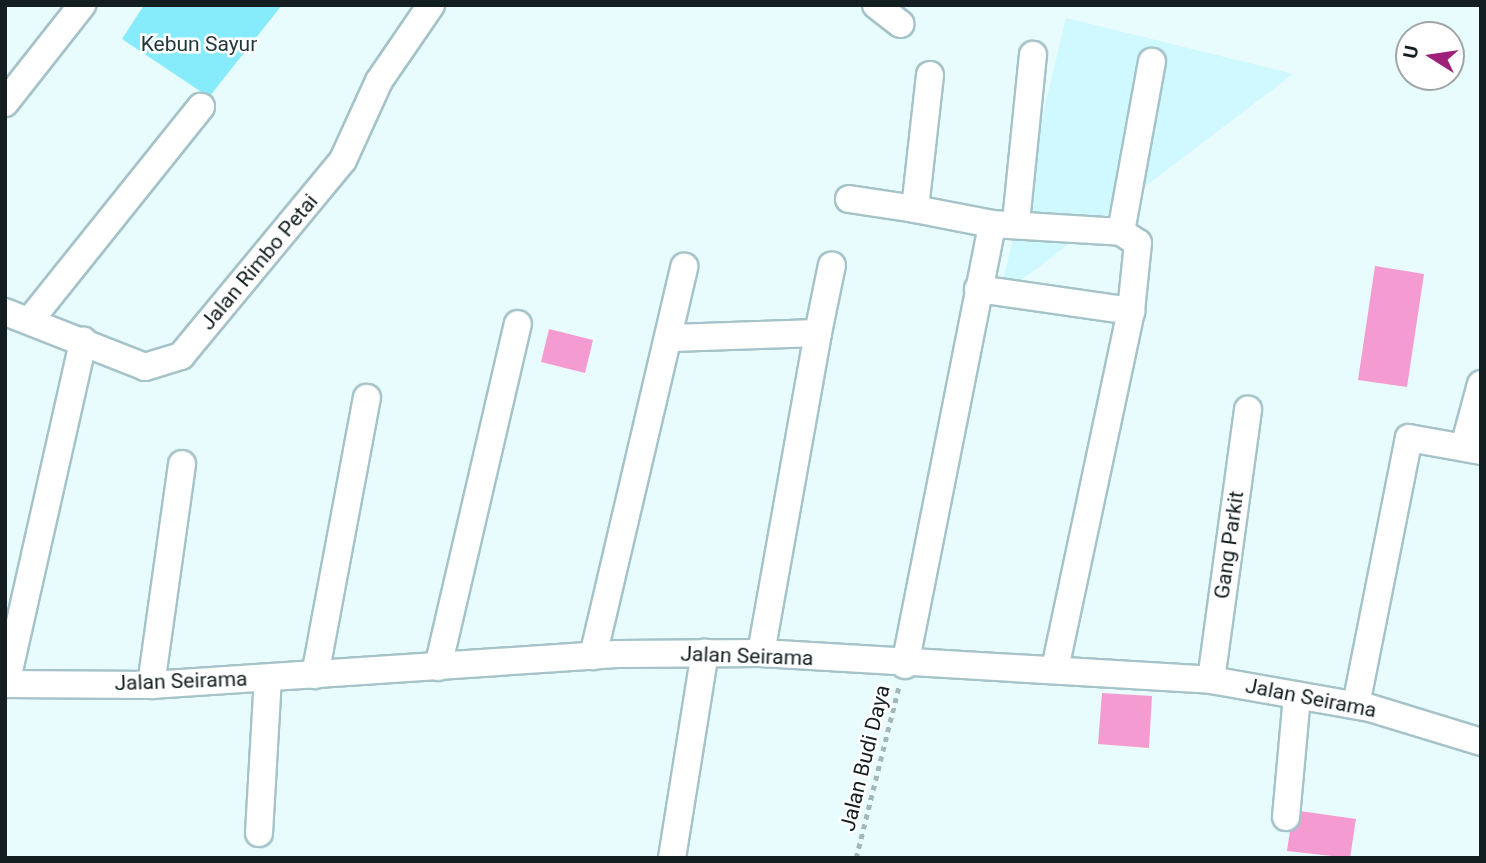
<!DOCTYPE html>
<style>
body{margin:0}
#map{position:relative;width:1486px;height:863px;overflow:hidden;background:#e8fbfd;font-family:Roboto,sans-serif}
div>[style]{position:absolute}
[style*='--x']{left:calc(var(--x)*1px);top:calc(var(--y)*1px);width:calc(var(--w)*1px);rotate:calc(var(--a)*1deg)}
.built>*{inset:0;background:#cff8ff}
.green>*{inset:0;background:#86ebfa}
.building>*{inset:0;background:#f49cd2}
.path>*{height:4.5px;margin-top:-2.25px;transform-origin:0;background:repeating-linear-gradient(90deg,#a6b7b9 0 5px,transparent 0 10px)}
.roads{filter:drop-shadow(2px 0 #a5c3c8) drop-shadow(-2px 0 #a5c3c8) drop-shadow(0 2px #a5c3c8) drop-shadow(0 -2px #a5c3c8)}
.minor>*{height:26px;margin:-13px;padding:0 13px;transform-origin:13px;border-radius:13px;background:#fff}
span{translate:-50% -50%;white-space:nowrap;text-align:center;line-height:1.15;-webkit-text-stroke:5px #fff;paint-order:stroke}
.park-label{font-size:21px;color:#1f383b}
.street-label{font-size:21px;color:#131e20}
.frame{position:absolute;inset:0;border:7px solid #131e20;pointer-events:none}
.north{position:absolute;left:1395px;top:21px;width:70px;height:70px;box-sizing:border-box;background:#fff;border:2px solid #a1a5a6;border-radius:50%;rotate:282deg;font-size:19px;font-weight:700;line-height:28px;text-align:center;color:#131e20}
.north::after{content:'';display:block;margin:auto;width:24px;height:32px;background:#9d2178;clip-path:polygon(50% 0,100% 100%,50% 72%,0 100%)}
</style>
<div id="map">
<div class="built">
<div style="clip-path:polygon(1066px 18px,1293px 74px,999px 297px)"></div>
</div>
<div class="green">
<div style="clip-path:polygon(144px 5px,282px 5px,209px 97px,122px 39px)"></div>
</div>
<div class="building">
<div style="clip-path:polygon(1375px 266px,1424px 274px,1407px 387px,1358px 380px)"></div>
<div style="clip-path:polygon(549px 329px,593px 340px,585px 373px,541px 362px)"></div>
<div style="clip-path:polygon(1102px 693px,1152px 696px,1149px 748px,1098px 744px)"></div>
<div style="clip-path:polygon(1293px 810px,1356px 819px,1350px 858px,1287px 851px)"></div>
</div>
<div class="path">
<div style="--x:856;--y:858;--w:178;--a:-76"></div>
</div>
<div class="roads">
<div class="minor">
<div style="--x:876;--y:5;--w:31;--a:38"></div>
<div style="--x:930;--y:75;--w:135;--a:96.4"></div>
<div style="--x:915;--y:209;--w:78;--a:11"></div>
<div style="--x:992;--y:224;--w:129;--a:3.5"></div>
<div style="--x:1121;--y:232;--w:20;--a:33"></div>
<div style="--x:1138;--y:243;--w:68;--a:95.9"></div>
<div style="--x:1131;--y:311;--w:366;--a:102"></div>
<div style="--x:5;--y:103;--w:125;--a:-51.8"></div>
<div style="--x:849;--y:199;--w:67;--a:8.6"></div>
<div style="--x:1016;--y:222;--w:168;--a:-84.2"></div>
<div style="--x:1121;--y:232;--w:173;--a:-79.7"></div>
<div style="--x:978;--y:289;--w:155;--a:8.2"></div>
<div style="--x:5;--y:312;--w:150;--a:21.4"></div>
<div style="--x:145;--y:367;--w:38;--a:-17"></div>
<div style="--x:181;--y:356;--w:254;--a:-50.4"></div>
<div style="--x:343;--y:160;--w:87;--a:-65.5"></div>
<div style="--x:379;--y:81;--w:92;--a:-55.6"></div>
<div style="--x:31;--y:319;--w:272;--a:-51.3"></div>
<div style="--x:672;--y:338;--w:146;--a:-2"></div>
<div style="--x:818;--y:333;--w:69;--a:-78.4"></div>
<div style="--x:1464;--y:447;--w:65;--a:-74.9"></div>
<div style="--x:761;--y:653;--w:325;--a:-79.9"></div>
<div style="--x:593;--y:656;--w:400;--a:-76.8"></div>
<div style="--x:905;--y:665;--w:449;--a:-78.8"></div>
<div style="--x:438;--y:667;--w:352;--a:-76.9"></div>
<div style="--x:315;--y:675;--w:282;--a:-79.4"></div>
<div style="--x:1211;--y:680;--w:273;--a:-82.2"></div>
<div style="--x:5;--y:684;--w:146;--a:0.4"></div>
<div style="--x:151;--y:685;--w:467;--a:-3.8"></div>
<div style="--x:617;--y:654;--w:144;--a:-0.4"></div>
<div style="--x:761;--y:653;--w:451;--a:3.4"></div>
<div style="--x:1211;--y:680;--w:161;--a:10"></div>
<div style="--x:1370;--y:708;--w:116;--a:17"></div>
<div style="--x:6;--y:684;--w:352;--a:-77.3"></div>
<div style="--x:151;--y:685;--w:223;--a:-82"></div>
<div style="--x:1356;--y:705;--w:272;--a:-78.8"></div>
<div style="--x:1409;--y:438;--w:73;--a:10.2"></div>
<div style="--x:1286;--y:817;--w:122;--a:-84.8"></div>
<div style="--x:259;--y:833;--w:155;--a:-86.7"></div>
<div style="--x:672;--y:858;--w:208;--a:-80.9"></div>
</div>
</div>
<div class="park-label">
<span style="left:199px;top:44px">Kebun Sayur</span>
</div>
<div class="street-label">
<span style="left:259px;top:262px;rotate:-50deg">Jalan Rimbo Petai</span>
<span style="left:1229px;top:545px;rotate:-82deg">Gang Parkit</span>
<span style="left:747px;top:656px;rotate:2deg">Jalan Seirama</span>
<span style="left:181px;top:681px;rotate:-2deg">Jalan Seirama</span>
<span style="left:1311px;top:698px;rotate:11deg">Jalan Seirama</span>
<span style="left:865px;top:758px;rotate:-76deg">Jalan Budi Daya</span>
</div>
<div class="frame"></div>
<div class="north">U</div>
</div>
